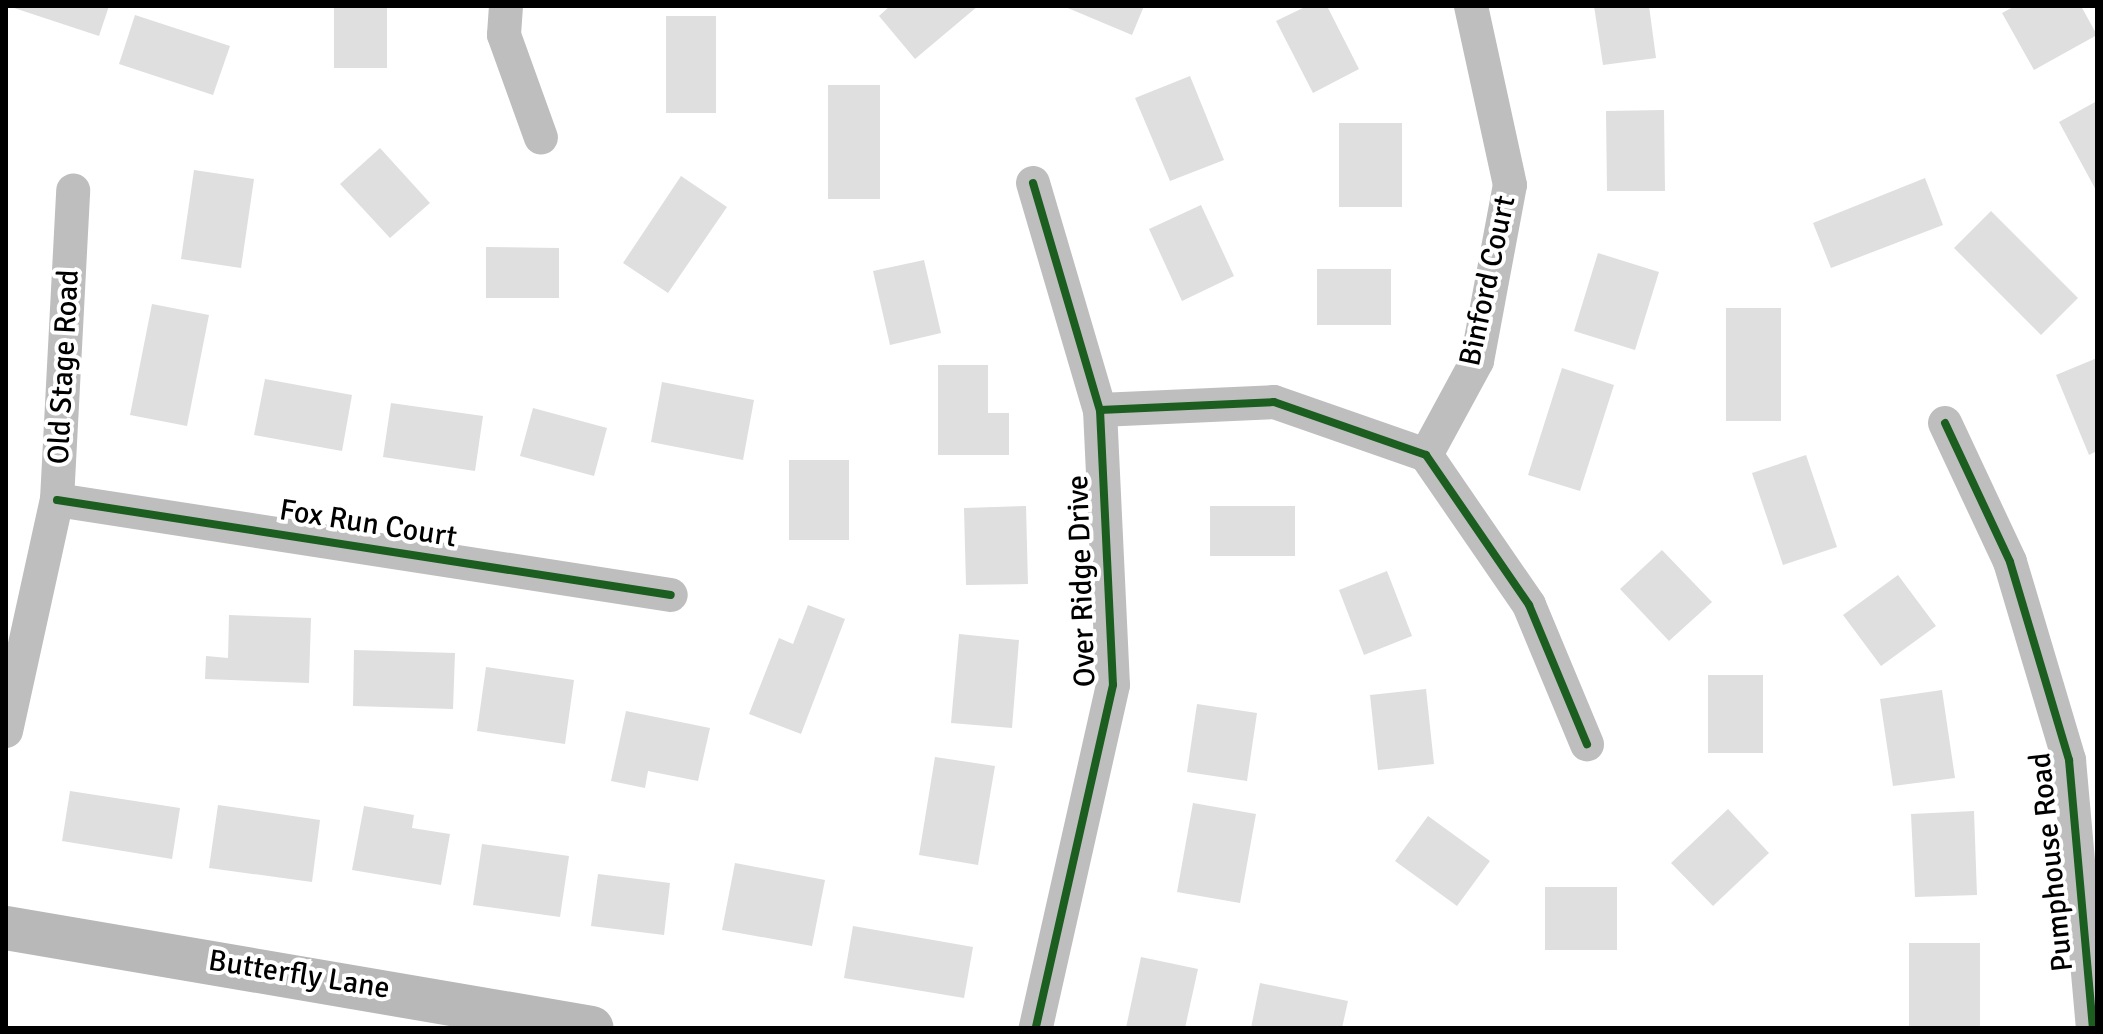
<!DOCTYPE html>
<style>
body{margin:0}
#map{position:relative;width:2103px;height:1034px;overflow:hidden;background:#fff;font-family:Signika,sans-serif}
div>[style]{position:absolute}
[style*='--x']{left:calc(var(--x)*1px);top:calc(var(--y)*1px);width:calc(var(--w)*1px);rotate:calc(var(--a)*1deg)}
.building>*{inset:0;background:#dfdfdf}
.street>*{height:34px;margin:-17px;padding:0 17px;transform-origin:17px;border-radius:17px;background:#bebebe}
.secondary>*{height:44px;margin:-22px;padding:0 22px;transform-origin:22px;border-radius:22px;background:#b8b8b8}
.cycleway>*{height:8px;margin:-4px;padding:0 4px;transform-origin:4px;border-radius:4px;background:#1b5e20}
span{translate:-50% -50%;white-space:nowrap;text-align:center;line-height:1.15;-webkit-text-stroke:8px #fff;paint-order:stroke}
.street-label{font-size:30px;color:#000}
.frame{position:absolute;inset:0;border:8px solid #000;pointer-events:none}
</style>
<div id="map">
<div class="building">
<div style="clip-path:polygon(8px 6px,109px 6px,99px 36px)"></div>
<div style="clip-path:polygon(334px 6px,387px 6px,387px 68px,334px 68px)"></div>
<div style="clip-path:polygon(890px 6px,978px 6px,915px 59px,879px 16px)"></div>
<div style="clip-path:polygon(1063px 6px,1144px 6px,1132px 35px)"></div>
<div style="clip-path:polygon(1307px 6px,1327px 6px,1359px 69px,1313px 93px,1276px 21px)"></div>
<div style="clip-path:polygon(1594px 6px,1649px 6px,1656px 58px,1603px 65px)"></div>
<div style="clip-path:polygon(2015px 6px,2081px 6px,2097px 35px,2034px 70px,2002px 13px)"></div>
<div style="clip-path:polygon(135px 15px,230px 46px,213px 95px,119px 64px)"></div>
<div style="clip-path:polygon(666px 16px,716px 16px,716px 113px,666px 113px)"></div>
<div style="clip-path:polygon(1190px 76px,1224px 160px,1170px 181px,1135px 98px)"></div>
<div style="clip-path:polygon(828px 85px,880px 85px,880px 199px,828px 199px)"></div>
<div style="clip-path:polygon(2097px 101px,2097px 192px,2059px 122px)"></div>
<div style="clip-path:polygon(1664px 110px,1665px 191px,1607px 191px,1606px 111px)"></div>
<div style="clip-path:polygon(1339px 123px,1402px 123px,1402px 207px,1339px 207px)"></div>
<div style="clip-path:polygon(380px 148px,430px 203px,390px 238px,340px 184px)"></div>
<div style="clip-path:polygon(194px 170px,254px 179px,241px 268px,181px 259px)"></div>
<div style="clip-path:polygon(681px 176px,727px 207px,668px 293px,623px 263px)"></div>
<div style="clip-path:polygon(1925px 178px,1943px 225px,1831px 268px,1813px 223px)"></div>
<div style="clip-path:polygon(1201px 205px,1234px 276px,1182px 301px,1149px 229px)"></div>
<div style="clip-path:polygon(1991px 211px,2078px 298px,2041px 335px,1954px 248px)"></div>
<div style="clip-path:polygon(486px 247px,559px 248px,559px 298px,486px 298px)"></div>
<div style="clip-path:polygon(1598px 253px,1659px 272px,1635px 350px,1574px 331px)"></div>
<div style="clip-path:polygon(924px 260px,941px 333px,890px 345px,873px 271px)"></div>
<div style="clip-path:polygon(1317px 269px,1391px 269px,1391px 325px,1317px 325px)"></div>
<div style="clip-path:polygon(152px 304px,209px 315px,187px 426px,130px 415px)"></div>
<div style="clip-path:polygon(1726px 308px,1781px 308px,1781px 421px,1726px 421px)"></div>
<div style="clip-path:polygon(2097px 358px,2097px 451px,2089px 455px,2056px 375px)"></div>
<div style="clip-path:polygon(938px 365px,988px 365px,988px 413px,1009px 413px,1009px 455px,938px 455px)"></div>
<div style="clip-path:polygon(1562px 368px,1614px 385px,1580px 491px,1528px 475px)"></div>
<div style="clip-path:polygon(265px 379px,352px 395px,342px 451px,254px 435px)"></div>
<div style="clip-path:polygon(662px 382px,754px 400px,743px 460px,651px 442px)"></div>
<div style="clip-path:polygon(391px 403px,483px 416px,475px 471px,383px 457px)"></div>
<div style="clip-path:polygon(533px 408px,607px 428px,594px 476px,520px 456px)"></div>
<div style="clip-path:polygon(1806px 455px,1837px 547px,1783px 565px,1752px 473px)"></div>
<div style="clip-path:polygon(789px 460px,849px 460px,849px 540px,789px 540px)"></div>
<div style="clip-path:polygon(1026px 506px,1028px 584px,966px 585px,964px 508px)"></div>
<div style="clip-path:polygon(1210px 506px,1295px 506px,1295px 556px,1210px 556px)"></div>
<div style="clip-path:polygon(1662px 550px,1712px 602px,1669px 641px,1620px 589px)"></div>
<div style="clip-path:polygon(1387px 571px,1412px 636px,1364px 655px,1339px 590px)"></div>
<div style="clip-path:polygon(1898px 575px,1936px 626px,1881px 666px,1843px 615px)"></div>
<div style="clip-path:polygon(808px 605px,845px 619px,801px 734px,749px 714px,779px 638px,793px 644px)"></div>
<div style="clip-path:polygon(229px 615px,311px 618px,309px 683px,205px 679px,206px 656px,228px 658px)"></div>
<div style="clip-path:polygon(959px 634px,1019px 640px,1012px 728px,951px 723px)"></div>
<div style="clip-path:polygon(354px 650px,455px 653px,453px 709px,353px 706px)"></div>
<div style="clip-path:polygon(486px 667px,574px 680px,565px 744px,477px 731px)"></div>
<div style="clip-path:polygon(1708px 675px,1763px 675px,1763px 753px,1708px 753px)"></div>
<div style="clip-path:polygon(1426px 689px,1434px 764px,1378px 770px,1370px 695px)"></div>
<div style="clip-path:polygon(1942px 690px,1955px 778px,1893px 786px,1880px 699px)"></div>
<div style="clip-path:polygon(1197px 704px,1257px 713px,1247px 781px,1187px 772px)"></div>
<div style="clip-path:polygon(626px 711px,710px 728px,698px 781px,648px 771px,645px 788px,611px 781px)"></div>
<div style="clip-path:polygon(935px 757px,995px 766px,978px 865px,919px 855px)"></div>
<div style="clip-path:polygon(70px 791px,180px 808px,172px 859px,62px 841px)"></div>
<div style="clip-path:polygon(1193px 803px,1256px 814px,1240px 903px,1177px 892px)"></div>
<div style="clip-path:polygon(218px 805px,320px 820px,312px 882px,209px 868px)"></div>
<div style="clip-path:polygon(364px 806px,414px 815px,412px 828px,450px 834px,441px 885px,352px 870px)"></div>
<div style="clip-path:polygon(1728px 809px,1769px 853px,1713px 906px,1671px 863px)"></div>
<div style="clip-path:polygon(1974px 811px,1977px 895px,1915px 897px,1911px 814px)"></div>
<div style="clip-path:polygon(1428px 816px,1490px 861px,1457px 906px,1395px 861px)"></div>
<div style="clip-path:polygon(482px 844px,569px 856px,560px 917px,473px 905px)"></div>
<div style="clip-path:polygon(735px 863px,825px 880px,812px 946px,722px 930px)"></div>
<div style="clip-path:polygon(598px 874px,670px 883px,664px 935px,591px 926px)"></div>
<div style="clip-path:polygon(1545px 887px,1617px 887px,1617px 950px,1545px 950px)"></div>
<div style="clip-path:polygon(853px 926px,973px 947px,964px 998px,844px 978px)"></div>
<div style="clip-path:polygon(1909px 943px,1980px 943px,1980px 1028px,1909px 1028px)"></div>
<div style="clip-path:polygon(1141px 957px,1198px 969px,1185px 1028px,1126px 1028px)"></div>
<div style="clip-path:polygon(1260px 983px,1348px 1001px,1342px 1028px,1251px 1028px)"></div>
</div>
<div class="street">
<div style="--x:506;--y:6;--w:29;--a:94"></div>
<div style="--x:504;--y:35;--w:109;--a:70.2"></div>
<div style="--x:1033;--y:183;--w:237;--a:73.6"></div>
<div style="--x:1100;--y:410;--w:275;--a:87.3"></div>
<div style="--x:1113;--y:685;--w:352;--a:102.7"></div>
<div style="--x:1100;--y:410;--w:174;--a:-2.6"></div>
<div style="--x:1274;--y:402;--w:161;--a:19.2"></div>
<div style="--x:1426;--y:455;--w:182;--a:55.5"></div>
<div style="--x:1529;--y:605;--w:151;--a:67.4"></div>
<div style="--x:1945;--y:423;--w:153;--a:64.9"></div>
<div style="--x:2010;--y:562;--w:207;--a:73.4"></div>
<div style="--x:2069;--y:760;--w:269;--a:84.9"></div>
<div style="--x:1426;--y:455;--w:107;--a:-61.5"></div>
<div style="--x:1477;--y:361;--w:179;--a:-79.4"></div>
<div style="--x:1510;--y:185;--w:183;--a:-102.3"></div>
<div style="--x:57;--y:500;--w:621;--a:8.8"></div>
<div style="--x:6;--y:731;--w:237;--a:-77.6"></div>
<div style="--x:57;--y:500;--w:310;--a:-87"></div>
</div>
<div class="secondary">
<div style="--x:6;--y:928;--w:594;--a:9.68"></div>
</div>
<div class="cycleway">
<div style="--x:1033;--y:183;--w:237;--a:73.6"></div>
<div style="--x:1100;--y:410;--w:275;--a:87.3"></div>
<div style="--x:1113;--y:685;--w:352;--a:102.7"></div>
<div style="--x:1100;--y:410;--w:174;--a:-2.6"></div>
<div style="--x:1274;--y:402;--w:161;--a:19.2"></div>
<div style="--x:1426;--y:455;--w:182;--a:55.5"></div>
<div style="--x:1529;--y:605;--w:151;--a:67.4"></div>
<div style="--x:1945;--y:423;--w:153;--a:64.9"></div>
<div style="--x:2010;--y:562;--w:207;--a:73.4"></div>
<div style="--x:2069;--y:760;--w:269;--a:84.9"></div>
<div style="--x:57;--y:500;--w:621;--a:8.8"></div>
</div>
<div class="street-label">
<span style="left:1488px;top:281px;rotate:-78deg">Binford Court</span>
<span style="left:64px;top:367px;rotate:-87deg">Old Stage Road</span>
<span style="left:368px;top:524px;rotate:9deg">Fox Run Court</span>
<span style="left:1082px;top:581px;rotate:-92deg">Over Ridge Drive</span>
<span style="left:2052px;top:862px;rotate:-96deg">Pumphouse Road</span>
<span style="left:299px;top:975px;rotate:9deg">Butterfly Lane</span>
</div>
<div class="frame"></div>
</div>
